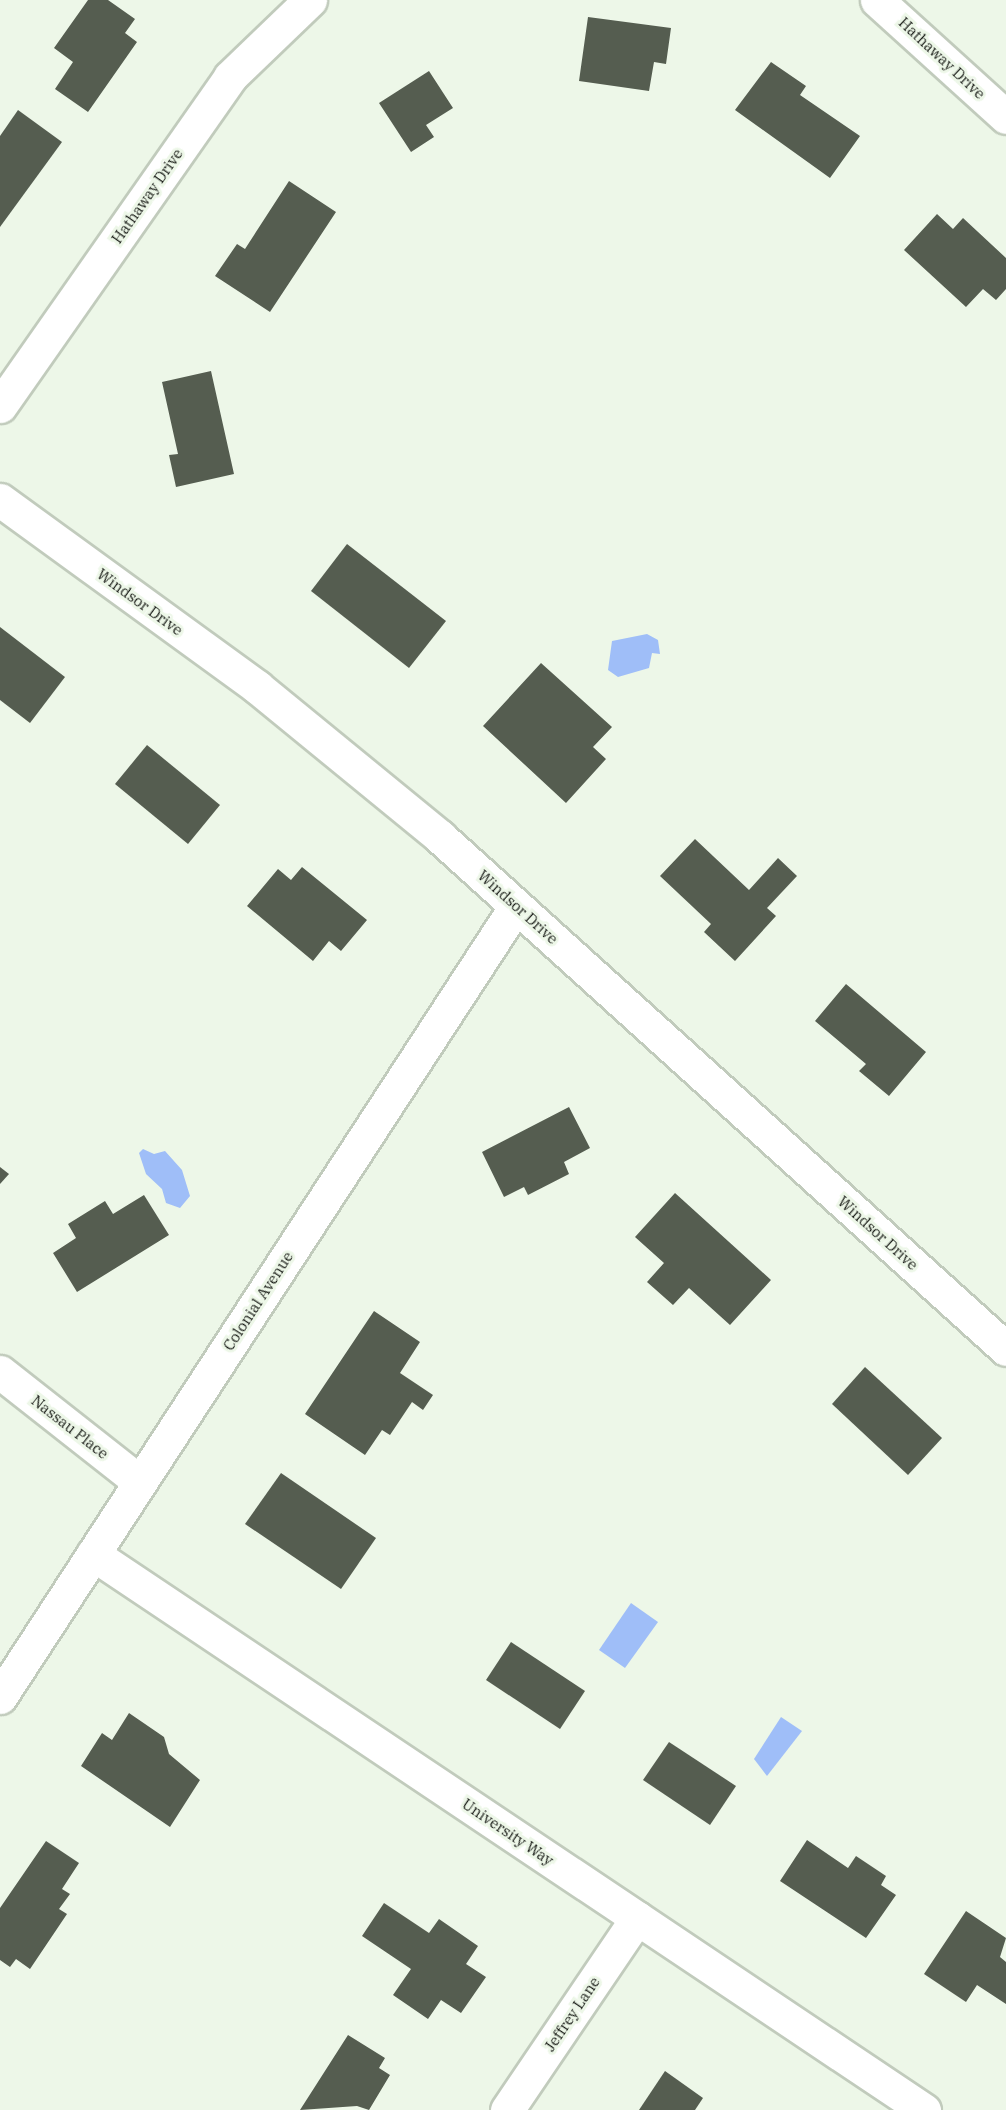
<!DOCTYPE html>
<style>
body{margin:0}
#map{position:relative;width:1006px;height:2110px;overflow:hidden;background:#edf7e8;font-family:"IBM Plex Serif",serif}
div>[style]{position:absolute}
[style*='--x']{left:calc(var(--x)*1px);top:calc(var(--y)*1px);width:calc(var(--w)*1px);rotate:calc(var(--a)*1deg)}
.water>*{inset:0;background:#9fbef8}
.building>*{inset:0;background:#555d50}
.roads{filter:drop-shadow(2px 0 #c1cbbc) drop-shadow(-2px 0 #c1cbbc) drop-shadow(0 2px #c1cbbc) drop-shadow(0 -2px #c1cbbc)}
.street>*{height:33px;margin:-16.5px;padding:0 16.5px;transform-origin:16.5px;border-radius:16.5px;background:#fff}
span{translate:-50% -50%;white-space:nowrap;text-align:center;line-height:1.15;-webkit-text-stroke:6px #edf7e8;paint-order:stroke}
.street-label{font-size:15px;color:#171a15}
</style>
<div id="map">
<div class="water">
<div style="clip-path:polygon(647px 634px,658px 640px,660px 654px,652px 653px,649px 668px,618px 677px,608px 670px,612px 641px)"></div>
<div style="clip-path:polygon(143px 1149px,154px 1154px,165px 1151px,182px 1170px,190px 1196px,180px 1208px,166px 1203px,162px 1189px,146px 1174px,139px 1153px)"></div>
<div style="clip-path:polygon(631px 1603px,658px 1622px,625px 1668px,599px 1650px)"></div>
<div style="clip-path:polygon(781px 1717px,802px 1731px,767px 1776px,754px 1759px)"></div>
</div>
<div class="building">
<div style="clip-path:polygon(88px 0,108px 0,135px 19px,125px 33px,137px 42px,88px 112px,55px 89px,73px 62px,54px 48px)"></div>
<div style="clip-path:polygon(588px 17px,671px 28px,666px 64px,654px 62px,649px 91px,579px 81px)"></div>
<div style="clip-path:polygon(771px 62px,806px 86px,800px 95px,860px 136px,830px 178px,735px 110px)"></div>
<div style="clip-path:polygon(429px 71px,453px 108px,426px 125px,434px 137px,411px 152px,379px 103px)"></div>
<div style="clip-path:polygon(18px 110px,62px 142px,0 227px,0 136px)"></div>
<div style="clip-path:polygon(289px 181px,336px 212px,270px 312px,215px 276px,237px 244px,245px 249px)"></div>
<div style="clip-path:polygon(937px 214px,953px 229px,963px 218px,1006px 258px,1006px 289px,996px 300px,983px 289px,966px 307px,904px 250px)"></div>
<div style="clip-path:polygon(211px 371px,234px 474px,176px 487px,169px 455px,178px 454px,162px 382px)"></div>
<div style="clip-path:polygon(347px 544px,446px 621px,409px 668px,311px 591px)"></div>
<div style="clip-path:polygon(0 627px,65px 677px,30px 723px,0 700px)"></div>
<div style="clip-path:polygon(541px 663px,612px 727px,593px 747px,606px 759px,566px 803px,483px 726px)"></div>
<div style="clip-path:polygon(147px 745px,220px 805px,188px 844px,115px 784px)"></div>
<div style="clip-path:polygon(695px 839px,749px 890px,778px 858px,797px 876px,767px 908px,776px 916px,735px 961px,704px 932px,711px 924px,660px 876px)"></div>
<div style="clip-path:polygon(302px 867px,367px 920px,341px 951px,329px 941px,313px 961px,247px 906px,278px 869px,291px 880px)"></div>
<div style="clip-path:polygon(846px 984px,926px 1052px,889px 1096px,859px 1071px,866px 1064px,815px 1021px)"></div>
<div style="clip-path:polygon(569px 1107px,590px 1148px,564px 1162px,569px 1174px,528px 1195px,524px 1187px,504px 1197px,482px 1152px)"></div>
<div style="clip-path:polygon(0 1167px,9px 1174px,0 1184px)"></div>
<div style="clip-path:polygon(675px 1193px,771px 1280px,730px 1325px,689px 1288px,673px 1305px,647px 1282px,664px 1263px,635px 1237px)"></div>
<div style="clip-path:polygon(144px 1195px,169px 1235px,77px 1292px,53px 1253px,76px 1238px,68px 1224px,105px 1201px,113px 1214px)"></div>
<div style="clip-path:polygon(374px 1311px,420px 1342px,400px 1373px,433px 1395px,423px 1410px,412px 1402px,390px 1435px,382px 1430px,365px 1455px,305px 1414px)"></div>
<div style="clip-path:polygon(865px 1367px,942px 1438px,908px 1475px,832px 1404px)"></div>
<div style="clip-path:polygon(281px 1473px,376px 1538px,341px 1589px,245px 1524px)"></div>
<div style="clip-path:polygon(511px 1642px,585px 1691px,560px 1729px,486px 1680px)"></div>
<div style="clip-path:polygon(129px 1713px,164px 1737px,169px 1754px,200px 1780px,170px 1827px,81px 1766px,102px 1733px,112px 1740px)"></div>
<div style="clip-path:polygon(669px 1742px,736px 1786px,710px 1825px,643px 1780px)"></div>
<div style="clip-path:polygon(807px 1840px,848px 1868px,856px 1856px,886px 1876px,881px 1885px,896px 1895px,866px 1938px,780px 1881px)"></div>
<div style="clip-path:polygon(46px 1841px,79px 1863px,62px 1889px,70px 1894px,59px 1909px,67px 1914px,30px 1969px,16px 1959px,10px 1967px,0 1960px,0 1908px)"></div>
<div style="clip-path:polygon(384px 1903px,429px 1933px,439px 1919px,478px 1946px,466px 1964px,486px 1977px,461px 2013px,441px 2000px,428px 2019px,393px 1995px,411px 1969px,362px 1936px)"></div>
<div style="clip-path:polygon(966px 1911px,1006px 1938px,1000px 1957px,1006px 1962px,1006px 2004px,977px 1985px,966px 2002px,924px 1974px)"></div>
<div style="clip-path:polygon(348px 2035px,385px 2058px,379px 2068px,390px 2075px,369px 2110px,357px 2106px,300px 2110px)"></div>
<div style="clip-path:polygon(665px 2071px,703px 2098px,695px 2110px,639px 2110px)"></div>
</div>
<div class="roads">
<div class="street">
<div style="--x:877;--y:0;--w:174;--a:42.2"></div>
<div style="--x:0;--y:406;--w:401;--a:-55"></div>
<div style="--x:230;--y:77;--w:111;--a:-43.9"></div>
<div style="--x:0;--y:500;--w:318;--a:36"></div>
<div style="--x:257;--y:687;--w:237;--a:39.3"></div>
<div style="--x:440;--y:837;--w:763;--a:42.13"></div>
<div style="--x:0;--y:1372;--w:178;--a:38.2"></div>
<div style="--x:93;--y:1554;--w:1000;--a:33.79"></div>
<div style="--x:0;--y:1697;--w:944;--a:-56.88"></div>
<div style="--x:507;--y:2110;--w:232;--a:-55.9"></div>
</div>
</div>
<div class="street-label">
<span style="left:942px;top:58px;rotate:43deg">Hathaway Drive</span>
<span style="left:147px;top:196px;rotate:-55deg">Hathaway Drive</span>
<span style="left:140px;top:602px;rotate:36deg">Windsor Drive</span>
<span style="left:518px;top:907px;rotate:42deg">Windsor Drive</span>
<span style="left:878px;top:1233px;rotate:42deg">Windsor Drive</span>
<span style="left:258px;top:1301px;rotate:-57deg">Colonial Avenue</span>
<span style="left:70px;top:1427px;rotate:38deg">Nassau Place</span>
<span style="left:508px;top:1832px;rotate:34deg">University Way</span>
<span style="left:572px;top:2014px;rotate:-56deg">Jeffrey Lane</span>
</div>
</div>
